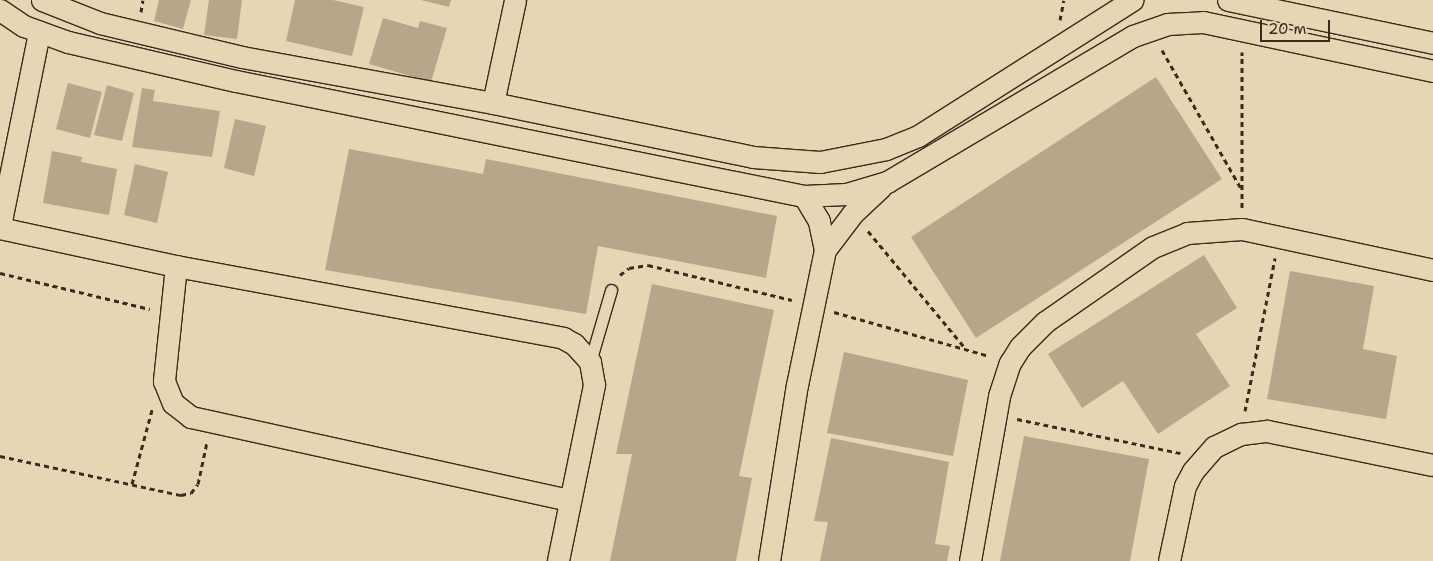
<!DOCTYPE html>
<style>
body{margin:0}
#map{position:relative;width:1433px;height:561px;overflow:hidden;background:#e8d5b3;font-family:"Shantell Sans",sans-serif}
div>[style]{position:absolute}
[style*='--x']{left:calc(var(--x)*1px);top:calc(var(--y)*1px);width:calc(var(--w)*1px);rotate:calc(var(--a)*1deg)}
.building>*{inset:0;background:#b7a689}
.path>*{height:3px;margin-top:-1.5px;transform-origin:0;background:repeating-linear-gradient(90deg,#3b2a1e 0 5px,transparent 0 9px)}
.roads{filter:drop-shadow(1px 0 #3b2a1e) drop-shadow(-1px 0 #3b2a1e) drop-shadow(0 1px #3b2a1e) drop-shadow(0 -1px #3b2a1e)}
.lane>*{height:11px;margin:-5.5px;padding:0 5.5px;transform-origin:5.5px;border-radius:5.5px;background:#e8d5b3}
.street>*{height:21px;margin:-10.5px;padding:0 10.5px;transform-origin:10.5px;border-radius:10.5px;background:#e8d5b3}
span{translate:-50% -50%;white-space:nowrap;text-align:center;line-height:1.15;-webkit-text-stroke:4px #e8d5b3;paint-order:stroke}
.scale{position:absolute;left:1260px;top:20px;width:70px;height:22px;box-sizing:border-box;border:2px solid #3b2a1e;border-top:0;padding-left:6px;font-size:15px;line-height:18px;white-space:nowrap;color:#3b2a1e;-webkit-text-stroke:4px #e8d5b3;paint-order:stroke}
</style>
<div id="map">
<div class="building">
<div style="clip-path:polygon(159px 0,191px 0,183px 29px,154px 21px)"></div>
<div style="clip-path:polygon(209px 0,242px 0,237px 39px,204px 35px)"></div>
<div style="clip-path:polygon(295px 0,333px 0,364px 7px,352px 56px,286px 41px)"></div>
<div style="clip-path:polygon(421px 0,451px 0,449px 7px)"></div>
<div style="clip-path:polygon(383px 18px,418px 28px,420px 21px,447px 28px,431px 82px,369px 64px)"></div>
<div style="clip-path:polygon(1156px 77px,1222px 179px,976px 338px,911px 237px)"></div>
<div style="clip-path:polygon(68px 83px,102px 92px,90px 138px,56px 129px)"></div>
<div style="clip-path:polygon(107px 85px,134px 93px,122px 141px,94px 135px)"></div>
<div style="clip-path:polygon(142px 88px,155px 90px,153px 101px,220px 111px,212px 157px,132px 147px)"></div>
<div style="clip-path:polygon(235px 119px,266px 126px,254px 176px,224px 168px)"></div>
<div style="clip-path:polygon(349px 149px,483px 174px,486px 159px,777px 216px,766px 278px,598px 246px,586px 314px,325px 270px)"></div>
<div style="clip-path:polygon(52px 151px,82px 157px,81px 162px,117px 169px,109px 215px,43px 203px)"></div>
<div style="clip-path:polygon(135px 164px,168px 172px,157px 223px,124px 215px)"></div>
<div style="clip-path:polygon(1204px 255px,1237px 308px,1196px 334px,1230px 386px,1158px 434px,1123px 381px,1082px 408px,1048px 354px)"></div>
<div style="clip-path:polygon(1290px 271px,1374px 286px,1363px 349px,1397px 356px,1386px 419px,1267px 399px)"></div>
<div style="clip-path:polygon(652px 284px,774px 310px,739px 476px,752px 478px,736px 561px,610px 561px,632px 454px,616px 454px)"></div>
<div style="clip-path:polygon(844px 352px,968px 380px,953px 456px,827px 433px)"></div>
<div style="clip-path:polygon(1024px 436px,1149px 459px,1130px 561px,1000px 561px)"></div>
<div style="clip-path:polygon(831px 438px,949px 462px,935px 544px,950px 546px,947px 561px,820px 561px,828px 522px,814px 521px)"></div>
</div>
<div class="path">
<div style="--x:141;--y:12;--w:12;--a:-81"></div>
<div style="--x:1060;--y:20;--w:20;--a:-79"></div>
<div style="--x:1162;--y:50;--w:161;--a:60.3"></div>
<div style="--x:1242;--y:208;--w:156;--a:-90"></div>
<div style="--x:868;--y:231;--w:153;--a:50.3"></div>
<div style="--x:0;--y:273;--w:154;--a:13.5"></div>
<div style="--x:620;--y:275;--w:11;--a:-38"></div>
<div style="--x:629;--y:268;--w:19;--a:-9"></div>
<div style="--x:648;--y:265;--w:148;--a:13.7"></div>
<div style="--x:834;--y:312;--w:161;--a:15.8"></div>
<div style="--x:1245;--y:411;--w:156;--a:-78.9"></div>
<div style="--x:1017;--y:419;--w:167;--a:11.8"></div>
<div style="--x:0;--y:456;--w:185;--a:12.2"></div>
<div style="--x:181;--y:495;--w:10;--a:-11"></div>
<div style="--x:191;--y:493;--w:11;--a:-52"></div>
<div style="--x:198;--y:484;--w:43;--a:-77.9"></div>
<div style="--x:132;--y:484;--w:77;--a:-74.9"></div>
</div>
<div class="roads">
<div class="lane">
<div style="--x:590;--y:362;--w:75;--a:-73.7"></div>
</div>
<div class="street">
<div style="--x:42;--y:0;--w:62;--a:21.6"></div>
<div style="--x:100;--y:23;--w:146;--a:13.5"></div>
<div style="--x:242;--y:57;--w:255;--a:10.4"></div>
<div style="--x:493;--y:103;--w:266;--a:11.7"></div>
<div style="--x:753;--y:157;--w:67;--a:4.3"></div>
<div style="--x:820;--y:162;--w:67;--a:-11.1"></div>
<div style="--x:886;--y:149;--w:35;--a:-22"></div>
<div style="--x:918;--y:136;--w:254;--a:-32.4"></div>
<div style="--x:1228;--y:0;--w:209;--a:11.8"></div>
<div style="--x:0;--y:10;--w:29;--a:34"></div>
<div style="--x:24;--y:26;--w:47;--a:20"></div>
<div style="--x:68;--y:42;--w:172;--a:13.1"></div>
<div style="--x:236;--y:81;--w:580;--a:11.45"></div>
<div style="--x:804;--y:196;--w:42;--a:-2.7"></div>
<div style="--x:846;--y:194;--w:43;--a:-16.3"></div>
<div style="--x:887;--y:182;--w:286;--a:-30.7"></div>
<div style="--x:1133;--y:36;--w:36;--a:-19"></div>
<div style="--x:1167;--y:24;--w:36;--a:-3"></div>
<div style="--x:1203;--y:22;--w:235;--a:12"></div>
<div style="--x:493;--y:103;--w:105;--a:-77.9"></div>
<div style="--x:0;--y:226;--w:198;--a:-78.6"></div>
<div style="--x:0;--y:228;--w:180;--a:12.2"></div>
<div style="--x:176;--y:266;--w:394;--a:10.5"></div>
<div style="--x:563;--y:338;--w:13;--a:29"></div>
<div style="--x:574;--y:344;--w:24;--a:48"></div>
<div style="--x:590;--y:362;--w:23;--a:80"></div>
<div style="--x:594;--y:385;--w:180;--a:101.6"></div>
<div style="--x:825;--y:250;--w:46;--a:-52.9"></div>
<div style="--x:853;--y:213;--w:38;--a:-43"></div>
<div style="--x:176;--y:266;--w:116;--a:96"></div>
<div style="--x:164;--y:381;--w:24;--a:68"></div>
<div style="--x:173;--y:403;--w:23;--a:38"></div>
<div style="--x:191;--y:417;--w:388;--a:12.4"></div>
<div style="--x:769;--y:561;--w:178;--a:-81"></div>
<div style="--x:797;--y:385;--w:138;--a:-78.3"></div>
<div style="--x:825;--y:250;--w:30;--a:-102"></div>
<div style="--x:819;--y:221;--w:29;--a:-121"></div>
<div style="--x:970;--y:561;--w:168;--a:-80"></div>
<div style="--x:999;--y:396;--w:35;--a:-72"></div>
<div style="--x:1010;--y:363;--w:19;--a:-58"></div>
<div style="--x:1020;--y:347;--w:35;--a:-45"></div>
<div style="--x:1045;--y:322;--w:131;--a:-34.8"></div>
<div style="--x:1153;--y:247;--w:37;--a:-22"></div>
<div style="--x:1187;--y:233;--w:55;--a:-4.2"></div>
<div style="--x:1242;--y:229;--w:195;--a:12.1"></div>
<div style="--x:1169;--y:561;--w:77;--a:-78"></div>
<div style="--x:1185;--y:486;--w:17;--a:-62"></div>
<div style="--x:1193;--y:471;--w:32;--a:-49"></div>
<div style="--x:1214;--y:447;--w:30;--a:-26"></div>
<div style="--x:1241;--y:434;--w:26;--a:-7"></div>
<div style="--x:1267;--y:431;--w:169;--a:11.6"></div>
</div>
</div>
<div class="scale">20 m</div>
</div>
